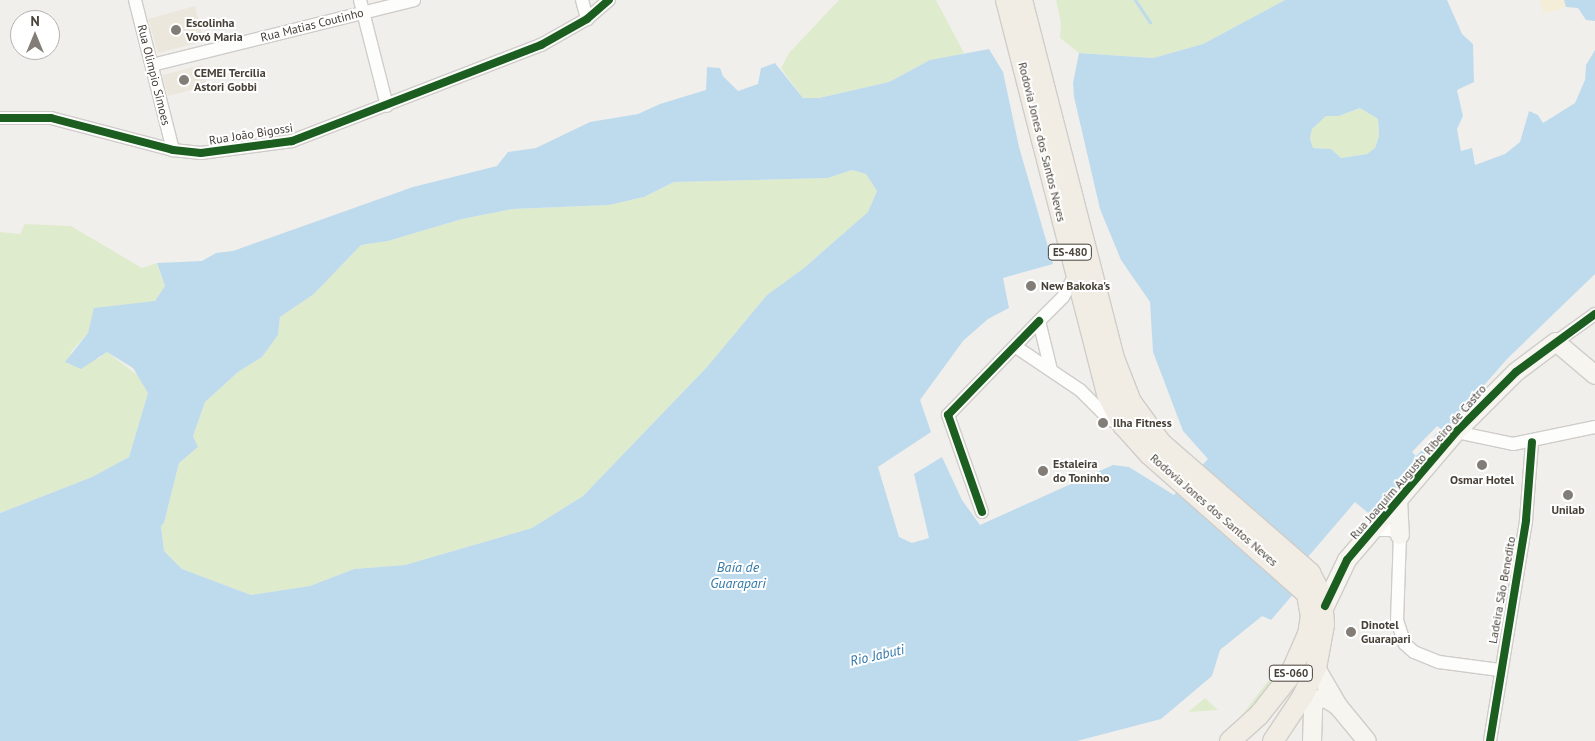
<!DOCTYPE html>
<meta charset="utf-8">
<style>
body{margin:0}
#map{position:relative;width:1595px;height:741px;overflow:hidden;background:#f1efec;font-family:"PT Sans",sans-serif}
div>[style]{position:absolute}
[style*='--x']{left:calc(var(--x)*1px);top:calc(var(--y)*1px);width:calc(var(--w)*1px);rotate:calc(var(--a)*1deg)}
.education>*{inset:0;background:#ece7dc}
.green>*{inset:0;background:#dfebcd}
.sand>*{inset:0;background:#f4edd8}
.water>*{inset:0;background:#bedbed}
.pier>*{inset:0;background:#f1efec}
.stream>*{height:3px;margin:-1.5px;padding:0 1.5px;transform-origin:1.5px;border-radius:1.5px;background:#bedbed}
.roads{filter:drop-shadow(1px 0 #cfcdc9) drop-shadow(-1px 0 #cfcdc9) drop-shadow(0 1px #cfcdc9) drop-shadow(0 -1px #cfcdc9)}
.street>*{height:12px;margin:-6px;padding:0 6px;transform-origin:6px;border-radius:6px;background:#fdfdfc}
.secondary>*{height:18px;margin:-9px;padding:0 9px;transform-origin:9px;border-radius:9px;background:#f7f5ef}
.primary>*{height:20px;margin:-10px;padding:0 10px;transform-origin:10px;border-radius:10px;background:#f1ede4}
.cycleway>*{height:8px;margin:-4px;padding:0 4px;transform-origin:4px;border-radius:4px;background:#1b5e20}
.dots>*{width:14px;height:14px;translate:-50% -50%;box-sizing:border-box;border:2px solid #fff;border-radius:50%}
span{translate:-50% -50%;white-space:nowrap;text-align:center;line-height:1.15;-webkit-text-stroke:4px #fff;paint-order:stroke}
.shield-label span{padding:1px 4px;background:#fff;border:1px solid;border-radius:4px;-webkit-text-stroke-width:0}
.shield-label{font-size:11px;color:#474138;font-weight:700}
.poi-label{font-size:12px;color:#474138;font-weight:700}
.left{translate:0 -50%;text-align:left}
.street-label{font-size:12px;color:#474138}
.water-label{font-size:14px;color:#3279a9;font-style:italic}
.north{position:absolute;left:10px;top:10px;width:50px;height:50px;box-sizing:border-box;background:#fff;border:1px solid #b5b3af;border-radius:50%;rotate:0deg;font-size:14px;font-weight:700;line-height:20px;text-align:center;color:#474138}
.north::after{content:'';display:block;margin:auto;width:18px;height:22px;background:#827e77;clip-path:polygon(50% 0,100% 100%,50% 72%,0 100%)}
</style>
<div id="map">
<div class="education">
<div style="clip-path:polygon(195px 6px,204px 41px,158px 53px,148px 19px)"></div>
<div style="clip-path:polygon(202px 65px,207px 86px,168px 96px,162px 75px)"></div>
</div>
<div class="green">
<div style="clip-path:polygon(839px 0,936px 0,964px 53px,947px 59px,930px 60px,889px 82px,819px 98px,803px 98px,781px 68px,789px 53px)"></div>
<div style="clip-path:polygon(1056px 0,1285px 0,1203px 44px,1153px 58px,1079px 53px,1060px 38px,1061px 23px)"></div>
<div style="clip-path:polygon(1361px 108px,1378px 119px,1379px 136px,1375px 148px,1367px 154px,1341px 158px,1331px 149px,1313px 148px,1310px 137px,1312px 129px,1326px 116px,1339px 116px)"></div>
<div style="clip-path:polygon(852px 170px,866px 174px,877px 191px,868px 212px,804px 268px,767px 295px,707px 367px,583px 496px,532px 528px,405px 565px,354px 569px,310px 586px,251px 595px,182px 569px,164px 551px,161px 526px,164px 523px,179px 463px,198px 447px,193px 436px,205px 402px,238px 372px,262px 357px,278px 335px,280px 317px,314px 294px,361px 245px,388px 241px,462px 219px,513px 209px,609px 205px,644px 197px,674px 182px,828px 178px)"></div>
<div style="clip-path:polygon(25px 224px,71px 226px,142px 268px,157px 263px,165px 287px,155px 302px,95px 308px,88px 333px,70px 353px,98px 359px,107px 352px,140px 377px,148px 393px,129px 457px,92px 477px,0 513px,0 232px,20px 234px)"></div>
<div style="clip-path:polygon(1282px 663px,1267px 691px,1241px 716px)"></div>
<div style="clip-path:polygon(1205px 698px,1218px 710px,1188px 712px)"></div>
</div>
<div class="sand">
<div style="clip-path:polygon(1539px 0,1564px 0,1566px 7px,1544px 14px)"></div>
</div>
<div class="water">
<div style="clip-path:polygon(evenodd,1285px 0,1447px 0,1462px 34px,1473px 44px,1474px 82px,1457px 90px,1463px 116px,1457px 129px,1461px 151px,1472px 148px,1475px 165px,1505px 154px,1520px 142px,1529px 111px,1538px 115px,1543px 123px,1575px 103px,1585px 80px,1586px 65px,1595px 50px,1595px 274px,1507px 359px,1367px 520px,1354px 509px,1312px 560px,1296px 591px,1271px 620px,1262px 616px,1220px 650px,1212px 676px,1161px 719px,1077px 741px,0 741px,0 513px,92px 477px,129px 457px,148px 393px,133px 368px,107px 352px,81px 369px,65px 362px,88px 333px,94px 308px,155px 301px,165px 286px,157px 263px,202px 261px,216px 253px,233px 251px,413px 187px,497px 166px,508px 152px,536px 148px,590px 122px,638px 114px,660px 104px,706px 90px,707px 67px,720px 68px,723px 76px,738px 91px,758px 84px,761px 68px,775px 63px,803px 98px,819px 98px,889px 82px,930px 60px,989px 49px,1003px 72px,1019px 147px,1053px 264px,1003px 278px,1009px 308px,988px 319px,963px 341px,920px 400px,931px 432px,878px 467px,899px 537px,912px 543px,929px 538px,914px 474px,942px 457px,962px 500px,980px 525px,1113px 465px,1129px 467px,1174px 495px,1208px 459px,1183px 431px,1153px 352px,1150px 302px,1121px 260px,1100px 209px,1074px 97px,1073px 83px,1079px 53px,1153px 58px,1203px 44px,1285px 0,1360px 108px,1378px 119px,1379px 136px,1375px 148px,1367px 154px,1341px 158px,1331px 149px,1313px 148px,1310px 138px,1312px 129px,1326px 116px,1339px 116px,1360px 108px,1285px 0,852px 170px,866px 174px,877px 191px,868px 212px,804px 268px,767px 295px,707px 367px,583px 496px,532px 528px,405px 565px,354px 569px,310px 586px,251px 595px,182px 569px,164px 551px,161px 526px,164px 523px,179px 463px,198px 447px,193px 436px,205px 402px,238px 372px,262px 357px,278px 335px,280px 317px,314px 294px,361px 245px,388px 241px,462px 219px,513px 209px,609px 205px,644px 197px,674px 182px,828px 178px,852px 170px)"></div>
<div style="clip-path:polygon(1564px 0,1595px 0,1595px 21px,1586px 20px,1578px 8px,1566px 7px)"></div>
</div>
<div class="pier">
<div style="clip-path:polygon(1437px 426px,1441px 429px,1434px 436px,1439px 441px,1432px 448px,1428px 444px,1416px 456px,1412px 452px)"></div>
<div style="clip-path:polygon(1355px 502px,1373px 517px,1366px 522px,1355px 513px,1314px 561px,1308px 557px)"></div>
</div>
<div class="stream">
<div style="--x:1135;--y:0;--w:27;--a:56"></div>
</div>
<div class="roads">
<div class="street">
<div style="--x:135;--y:0;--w:155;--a:75.8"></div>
<div style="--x:360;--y:0;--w:109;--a:75.7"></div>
<div style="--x:582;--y:0;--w:20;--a:75"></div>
<div style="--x:152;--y:65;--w:270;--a:-13.9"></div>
<div style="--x:0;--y:118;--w:51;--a:0"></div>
<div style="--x:51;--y:118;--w:126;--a:14.7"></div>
<div style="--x:173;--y:150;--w:28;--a:6"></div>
<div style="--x:201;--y:153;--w:92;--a:-7.5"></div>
<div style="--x:292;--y:141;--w:267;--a:-21.1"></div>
<div style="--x:541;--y:45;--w:53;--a:-29.5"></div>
<div style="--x:587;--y:19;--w:29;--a:-41"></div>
<div style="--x:1556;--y:342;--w:48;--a:-35.7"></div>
<div style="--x:1016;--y:347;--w:77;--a:33.9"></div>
<div style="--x:1080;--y:390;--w:41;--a:45"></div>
<div style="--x:1109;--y:419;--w:14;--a:25"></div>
<div style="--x:1051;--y:370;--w:50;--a:-103.8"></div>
<div style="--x:1039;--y:321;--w:34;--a:-45"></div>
<div style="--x:1063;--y:297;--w:25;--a:-61"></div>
<div style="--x:1456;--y:432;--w:58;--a:11.9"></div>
<div style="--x:1513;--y:444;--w:84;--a:-11.7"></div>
<div style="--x:982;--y:512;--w:103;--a:-109.3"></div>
<div style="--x:948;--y:415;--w:131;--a:-45.9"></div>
<div style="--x:1374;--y:530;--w:17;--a:0"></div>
<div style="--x:1391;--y:530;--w:10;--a:29"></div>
<div style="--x:1400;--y:535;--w:85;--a:92"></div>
<div style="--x:1397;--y:620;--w:25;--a:72"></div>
<div style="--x:1405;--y:644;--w:12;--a:42"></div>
<div style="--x:1414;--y:652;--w:27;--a:22"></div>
<div style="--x:1439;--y:662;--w:61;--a:7.6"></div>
<div style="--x:1490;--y:741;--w:224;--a:-80.7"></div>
<div style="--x:1526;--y:520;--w:78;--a:-85.6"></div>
</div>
<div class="secondary">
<div style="--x:1398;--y:499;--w:36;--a:87"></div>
<div style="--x:1325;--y:606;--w:51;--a:-64.4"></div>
<div style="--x:1347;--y:560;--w:168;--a:-49.6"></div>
<div style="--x:1456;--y:432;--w:85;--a:-45"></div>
<div style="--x:1516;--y:372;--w:50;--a:-36.9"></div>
<div style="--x:1556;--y:342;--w:51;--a:40.2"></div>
<div style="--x:1316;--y:668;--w:44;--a:59.9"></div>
<div style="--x:1338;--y:706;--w:45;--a:50.4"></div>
<div style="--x:1312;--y:741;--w:38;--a:-88"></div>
<div style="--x:1313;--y:703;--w:13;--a:-29"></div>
<div style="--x:1324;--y:697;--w:17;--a:33"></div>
</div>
<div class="primary">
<div style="--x:1006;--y:0;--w:407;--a:75.6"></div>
<div style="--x:1107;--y:394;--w:35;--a:63"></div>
<div style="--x:1123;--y:425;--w:39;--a:48"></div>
<div style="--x:1149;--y:454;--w:211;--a:41.5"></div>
<div style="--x:1307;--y:594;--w:22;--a:80"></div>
<div style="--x:1311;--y:616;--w:18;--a:99"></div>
<div style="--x:1308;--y:634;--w:47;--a:113.8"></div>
<div style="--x:1289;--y:677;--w:48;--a:128.3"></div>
<div style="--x:1259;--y:715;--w:39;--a:138"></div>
<div style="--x:1022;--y:0;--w:373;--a:75.6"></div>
<div style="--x:1115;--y:361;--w:44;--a:68.7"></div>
<div style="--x:1131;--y:402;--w:51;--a:53.8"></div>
<div style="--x:1161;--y:443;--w:198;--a:41.1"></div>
<div style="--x:1310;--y:573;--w:27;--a:63"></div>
<div style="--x:1322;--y:597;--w:28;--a:86"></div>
<div style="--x:1324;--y:625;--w:44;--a:100.5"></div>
<div style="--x:1316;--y:668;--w:31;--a:115"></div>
<div style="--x:1303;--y:696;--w:54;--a:123.7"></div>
</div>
</div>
<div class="cycleway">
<div style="--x:0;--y:118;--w:51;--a:0"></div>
<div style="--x:51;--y:118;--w:126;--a:14.7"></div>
<div style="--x:173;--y:150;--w:28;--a:6"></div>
<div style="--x:201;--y:153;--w:92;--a:-7.5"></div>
<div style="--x:292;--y:141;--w:267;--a:-21.1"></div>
<div style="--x:541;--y:45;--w:53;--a:-29.5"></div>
<div style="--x:587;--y:19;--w:29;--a:-41"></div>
<div style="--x:982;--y:512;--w:103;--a:-109.3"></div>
<div style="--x:948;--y:415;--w:131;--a:-45.9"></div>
<div style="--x:1325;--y:606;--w:51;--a:-64.4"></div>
<div style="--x:1347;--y:560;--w:168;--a:-49.6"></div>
<div style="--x:1456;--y:432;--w:85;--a:-45"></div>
<div style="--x:1516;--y:372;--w:98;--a:-36.3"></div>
<div style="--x:1490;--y:741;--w:224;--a:-80.7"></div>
<div style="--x:1526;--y:520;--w:78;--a:-85.6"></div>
</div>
<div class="dots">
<div style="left:176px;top:30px;background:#827e77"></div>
<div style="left:184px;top:80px;background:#827e77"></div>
<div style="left:1031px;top:286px;background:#827e77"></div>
<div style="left:1103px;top:423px;background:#827e77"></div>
<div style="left:1482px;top:465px;background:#827e77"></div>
<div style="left:1043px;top:471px;background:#827e77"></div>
<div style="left:1568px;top:495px;background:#827e77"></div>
<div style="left:1351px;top:632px;background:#827e77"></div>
</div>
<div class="shield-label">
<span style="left:1070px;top:252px">ES-480</span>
<span style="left:1291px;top:673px">ES-060</span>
</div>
<div class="poi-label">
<span class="left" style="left:186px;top:30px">Escolinha<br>Vovó Maria</span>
<span class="left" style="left:194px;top:80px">CEMEI Tercilia<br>Astori Gobbi</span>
<span class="left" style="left:1041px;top:286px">New Bakoka's</span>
<span class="left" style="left:1113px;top:423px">Ilha Fitness</span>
<span class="left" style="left:1053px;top:471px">Estaleira<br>do Toninho</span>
<span style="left:1482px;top:480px">Osmar Hotel</span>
<span style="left:1568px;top:510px">Unilab</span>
<span class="left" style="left:1361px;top:632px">Dinotel<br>Guarapari</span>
</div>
<div class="street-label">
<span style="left:312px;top:25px;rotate:-14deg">Rua Matias Coutinho</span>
<span style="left:154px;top:75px;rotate:76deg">Rua Olimpio Simoes</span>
<span style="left:251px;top:134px;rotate:-9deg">Rua João Bigossi</span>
<span style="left:1042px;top:142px;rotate:76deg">Rodovia Jones dos Santos Neves</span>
<span style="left:1418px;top:462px;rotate:-49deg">Rua Joaquim Augusto Ribeiro de Castro</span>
<span style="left:1214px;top:510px;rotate:41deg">Rodovia Jones dos Santos Neves</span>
<span style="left:1502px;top:590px;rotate:-80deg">Ladeira São Benedito</span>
</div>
<div class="water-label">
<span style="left:738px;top:575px">Baía de<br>Guarapari</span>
<span style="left:877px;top:655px;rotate:-13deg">Rio Jabuti</span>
</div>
<div class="north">N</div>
</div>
